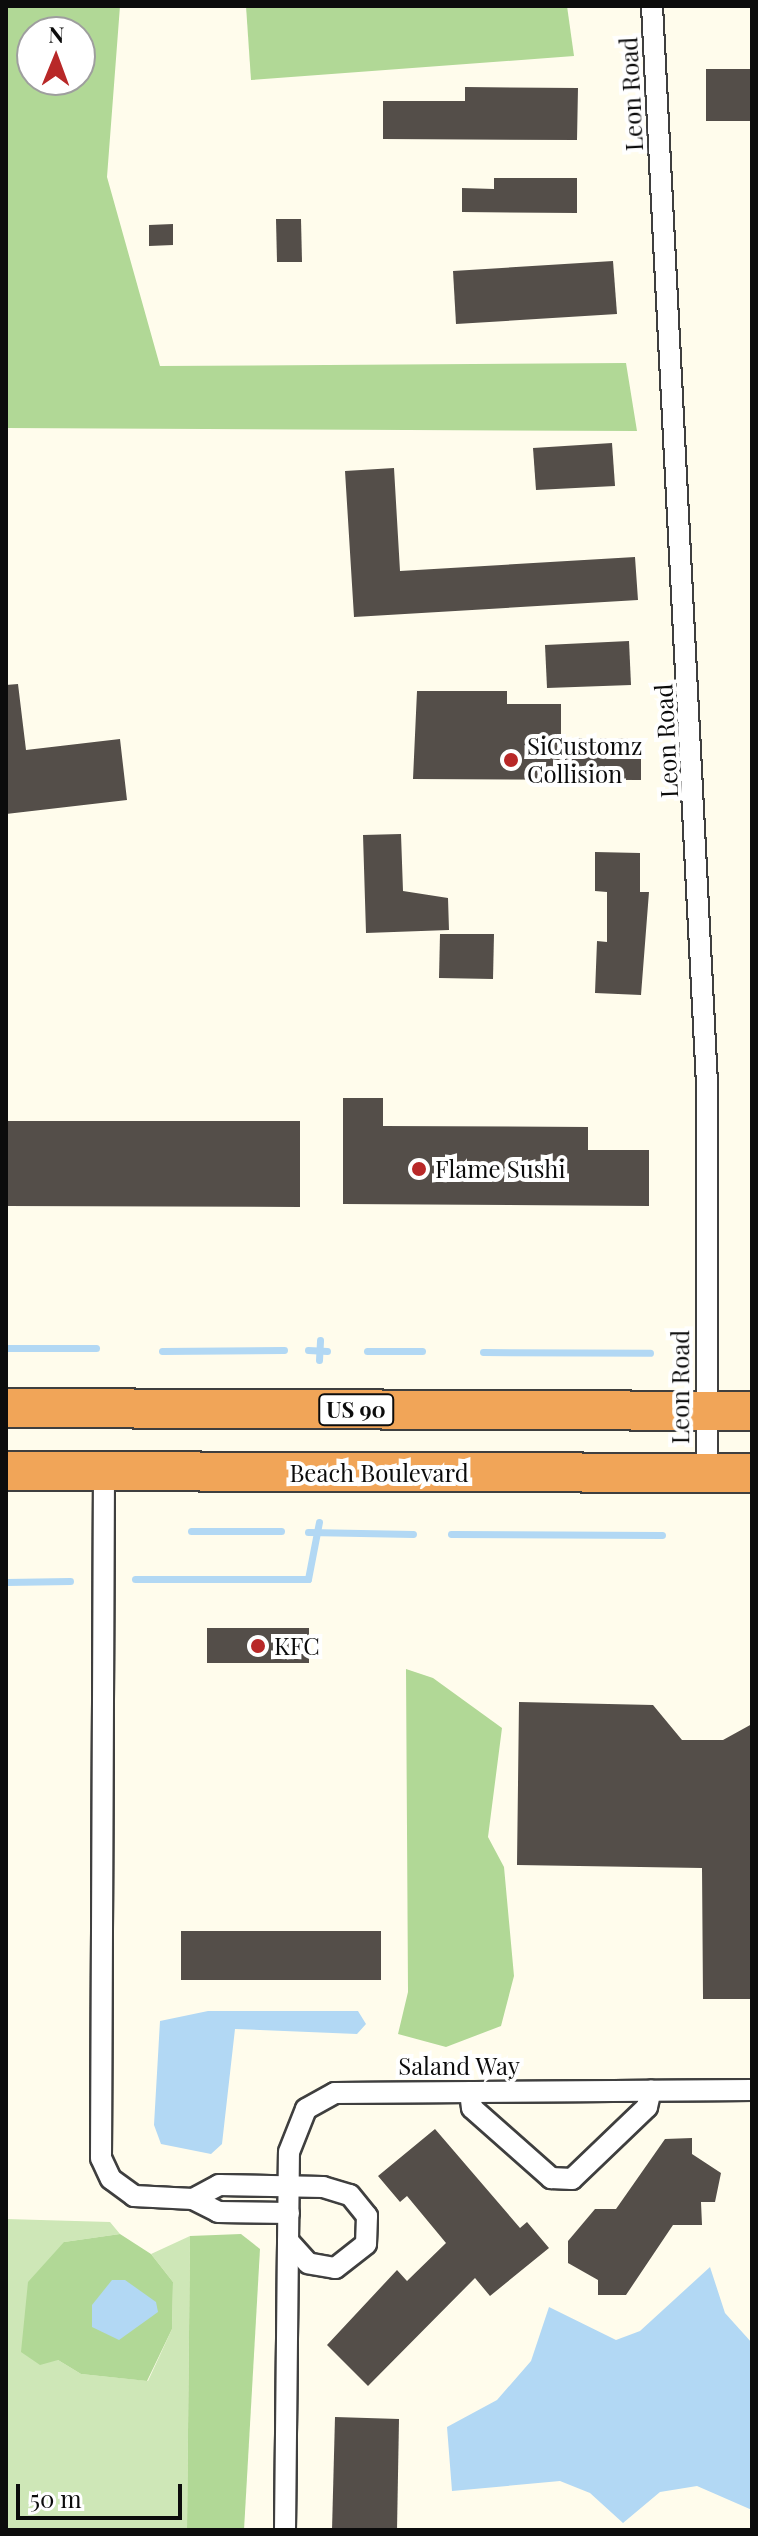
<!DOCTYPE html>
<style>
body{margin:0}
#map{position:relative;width:758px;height:2536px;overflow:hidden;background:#fffcec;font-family:"Playfair Display",serif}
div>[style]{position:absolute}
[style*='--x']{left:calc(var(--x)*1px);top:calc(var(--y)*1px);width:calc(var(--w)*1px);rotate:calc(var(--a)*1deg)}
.green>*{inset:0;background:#cee7b7}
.forest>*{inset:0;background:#b1d896}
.water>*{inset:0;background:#b2d8f4}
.stream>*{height:7px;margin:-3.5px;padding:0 3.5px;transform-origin:3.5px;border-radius:3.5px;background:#b2d8f4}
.building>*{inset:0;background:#544e49}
.roads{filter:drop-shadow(2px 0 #3f3f3f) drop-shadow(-2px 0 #3f3f3f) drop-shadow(0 2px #3f3f3f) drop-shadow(0 -2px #3f3f3f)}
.street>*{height:20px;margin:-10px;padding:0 10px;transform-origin:10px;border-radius:10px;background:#fff}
.highway>*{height:38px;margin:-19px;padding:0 19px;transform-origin:19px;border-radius:19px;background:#f1a558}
.dots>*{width:22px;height:22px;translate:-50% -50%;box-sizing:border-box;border:4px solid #fff;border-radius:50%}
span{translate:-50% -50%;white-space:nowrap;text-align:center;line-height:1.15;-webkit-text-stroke:8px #fff;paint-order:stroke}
.shield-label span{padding:2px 6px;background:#fff;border:2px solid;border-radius:6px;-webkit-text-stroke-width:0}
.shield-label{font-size:22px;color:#0c0c0c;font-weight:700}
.street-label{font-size:24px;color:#0c0c0c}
.poi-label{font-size:24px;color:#0c0c0c}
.left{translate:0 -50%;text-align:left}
.frame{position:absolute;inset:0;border:8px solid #0c0c0c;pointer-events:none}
.north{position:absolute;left:16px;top:16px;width:80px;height:80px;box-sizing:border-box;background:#fff;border:2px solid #9e9e9e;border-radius:50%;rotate:1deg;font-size:22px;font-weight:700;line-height:32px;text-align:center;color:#0c0c0c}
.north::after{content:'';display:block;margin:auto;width:28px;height:36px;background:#b82828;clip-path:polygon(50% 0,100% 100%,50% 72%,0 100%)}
.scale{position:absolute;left:16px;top:2484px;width:166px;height:36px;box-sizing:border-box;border:4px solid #0c0c0c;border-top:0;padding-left:10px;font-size:24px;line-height:28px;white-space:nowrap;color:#0c0c0c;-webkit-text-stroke:6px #fff;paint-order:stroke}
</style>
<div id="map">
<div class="green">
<div style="clip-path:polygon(6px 2219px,110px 2222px,120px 2234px,64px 2242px,58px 2360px,81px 2374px,148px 2381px,172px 2329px,173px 2282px,151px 2254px,190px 2236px,187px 2530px,6px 2530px)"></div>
</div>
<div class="forest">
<div style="clip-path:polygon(evenodd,6px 6px,120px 6px,107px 177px,160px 366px,626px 363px,637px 431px,6px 428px,6px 6px,32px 32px,80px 32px,80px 80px,32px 80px,32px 32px)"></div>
<div style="clip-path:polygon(246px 6px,567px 6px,574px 56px,251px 80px)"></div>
<div style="clip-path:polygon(406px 1669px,433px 1678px,502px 1728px,488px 1837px,504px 1867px,514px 1976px,501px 2026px,446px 2047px,398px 2034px,408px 1992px)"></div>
<div style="clip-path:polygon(120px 2234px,151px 2254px,173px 2282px,172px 2329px,147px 2381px,81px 2374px,58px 2360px,40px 2365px,21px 2352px,28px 2282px,64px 2242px)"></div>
<div style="clip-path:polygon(241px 2234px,260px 2249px,244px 2530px,187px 2530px,190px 2236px)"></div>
</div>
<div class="water">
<div style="clip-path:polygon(358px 2011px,366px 2024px,357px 2034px,235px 2029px,222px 2144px,211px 2154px,161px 2144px,154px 2125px,160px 2021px,208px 2011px)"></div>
<div style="clip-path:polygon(710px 2267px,725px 2313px,752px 2343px,752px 2510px,697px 2486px,660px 2492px,623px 2523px,590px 2493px,560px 2481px,452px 2491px,447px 2427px,497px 2400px,531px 2361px,549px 2307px,616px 2340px,640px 2331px)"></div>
<div style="clip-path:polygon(112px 2280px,125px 2280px,156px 2302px,158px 2312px,119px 2340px,92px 2327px,92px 2305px)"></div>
</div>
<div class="stream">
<div style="--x:6;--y:1348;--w:90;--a:0"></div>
<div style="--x:308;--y:1350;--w:19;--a:3"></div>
<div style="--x:162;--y:1351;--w:122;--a:-0.5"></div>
<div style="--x:367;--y:1351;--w:55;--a:0"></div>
<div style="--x:483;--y:1352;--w:167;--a:0.3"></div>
<div style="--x:319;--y:1360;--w:20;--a:-87"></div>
<div style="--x:191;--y:1531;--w:90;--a:0"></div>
<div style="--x:308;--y:1532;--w:105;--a:1.1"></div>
<div style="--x:451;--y:1534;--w:211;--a:0.3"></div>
<div style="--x:135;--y:1579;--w:173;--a:0"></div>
<div style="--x:308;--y:1579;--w:58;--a:-79.1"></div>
<div style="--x:6;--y:1582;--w:64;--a:-0.9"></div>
</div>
<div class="building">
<div style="clip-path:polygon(706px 69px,752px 69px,752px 121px,706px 121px)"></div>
<div style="clip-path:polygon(465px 87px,578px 88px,577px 140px,383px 139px,383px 101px,465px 101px)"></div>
<div style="clip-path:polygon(494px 178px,577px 178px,577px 213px,462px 212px,462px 188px,494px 189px)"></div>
<div style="clip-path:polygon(276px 219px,301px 219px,302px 262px,277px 262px)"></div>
<div style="clip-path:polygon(173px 224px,173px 245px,149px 246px,149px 225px)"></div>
<div style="clip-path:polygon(613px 261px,617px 314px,456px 324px,453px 271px)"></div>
<div style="clip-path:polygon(612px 443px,615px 486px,536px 490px,533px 448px)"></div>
<div style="clip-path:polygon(394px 468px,400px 571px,635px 557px,638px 600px,354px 617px,345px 471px)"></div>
<div style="clip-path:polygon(629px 641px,631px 685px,547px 688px,545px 645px)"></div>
<div style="clip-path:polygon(18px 684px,26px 750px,120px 739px,127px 800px,6px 814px,6px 685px)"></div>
<div style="clip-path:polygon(417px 691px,507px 691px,507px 704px,561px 704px,561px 738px,641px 739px,641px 780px,413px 779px)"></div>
<div style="clip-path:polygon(401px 834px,403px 891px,448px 898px,449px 930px,366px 933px,363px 835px)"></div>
<div style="clip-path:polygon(595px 852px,640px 853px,640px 892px,649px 892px,641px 995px,595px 993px,597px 941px,607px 942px,607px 892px,595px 891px)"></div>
<div style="clip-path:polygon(440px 934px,494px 934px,493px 979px,439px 978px)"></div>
<div style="clip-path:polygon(343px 1098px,383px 1098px,383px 1126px,588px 1127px,588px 1150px,649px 1150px,649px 1206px,343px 1204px)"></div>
<div style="clip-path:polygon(6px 1121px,300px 1121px,300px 1207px,6px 1206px)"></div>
<div style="clip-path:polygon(207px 1628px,309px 1628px,309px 1663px,207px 1663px)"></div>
<div style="clip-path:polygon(519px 1702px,653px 1705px,682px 1740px,723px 1740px,752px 1724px,752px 1999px,703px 1999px,702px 1868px,517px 1865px)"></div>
<div style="clip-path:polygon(181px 1931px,381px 1931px,381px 1980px,181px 1980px)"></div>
<div style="clip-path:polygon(435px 2129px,520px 2228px,527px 2222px,549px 2248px,490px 2296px,475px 2278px,368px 2386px,327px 2345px,397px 2270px,407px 2281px,446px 2243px,407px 2196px,400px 2202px,378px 2176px)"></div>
<div style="clip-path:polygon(692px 2138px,692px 2154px,721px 2173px,715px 2202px,701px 2202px,702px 2225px,673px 2225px,626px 2295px,598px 2295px,598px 2280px,568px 2263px,568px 2241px,595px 2209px,616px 2209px,665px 2139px)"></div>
<div style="clip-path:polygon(335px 2417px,399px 2419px,397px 2530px,332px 2530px)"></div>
</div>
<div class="roads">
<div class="street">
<div style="--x:652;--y:6;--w:1080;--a:87.08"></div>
<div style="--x:707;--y:1085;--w:388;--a:90"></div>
<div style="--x:104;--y:1472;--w:686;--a:90.25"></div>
<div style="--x:101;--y:2158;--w:23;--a:65"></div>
<div style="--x:111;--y:2179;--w:29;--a:36"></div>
<div style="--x:134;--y:2196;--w:59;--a:2.9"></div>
<div style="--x:193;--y:2199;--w:28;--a:27"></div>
<div style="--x:218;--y:2212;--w:71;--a:0.8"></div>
<div style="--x:470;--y:2092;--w:16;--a:83"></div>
<div style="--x:472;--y:2108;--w:106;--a:41.5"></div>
<div style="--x:551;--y:2178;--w:21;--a:3"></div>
<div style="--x:572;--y:2179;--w:104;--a:-43.8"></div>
<div style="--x:647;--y:2107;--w:17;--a:-77"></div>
<div style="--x:193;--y:2199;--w:30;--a:-28"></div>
<div style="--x:219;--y:2185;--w:104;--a:1.1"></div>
<div style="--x:323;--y:2187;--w:28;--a:17"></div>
<div style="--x:350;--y:2195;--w:27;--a:51"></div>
<div style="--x:367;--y:2216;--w:28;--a:92"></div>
<div style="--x:366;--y:2244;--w:39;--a:142"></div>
<div style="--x:335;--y:2268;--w:27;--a:-170"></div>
<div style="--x:308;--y:2263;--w:30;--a:-132"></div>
<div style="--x:285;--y:2530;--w:378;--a:-89.4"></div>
<div style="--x:289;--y:2152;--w:46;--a:-68.4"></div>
<div style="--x:306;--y:2109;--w:33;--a:-29"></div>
<div style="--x:335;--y:2093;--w:417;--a:-0.4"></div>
</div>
<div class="highway">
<div style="--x:6;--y:1408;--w:746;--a:0.23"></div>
<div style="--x:6;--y:1471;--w:746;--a:0.15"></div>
</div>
</div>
<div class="dots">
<div style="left:511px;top:760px;background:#b82828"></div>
<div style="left:419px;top:1169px;background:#b82828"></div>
<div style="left:258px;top:1646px;background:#b82828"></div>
</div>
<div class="shield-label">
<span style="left:356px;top:1410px">US 90</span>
</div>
<div class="street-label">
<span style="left:631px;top:94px;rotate:-93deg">Leon Road</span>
<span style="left:666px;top:741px;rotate:-93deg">Leon Road</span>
<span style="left:680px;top:1387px;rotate:-90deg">Leon Road</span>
<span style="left:379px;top:1473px">Beach Boulevard</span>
<span style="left:459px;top:2066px">Saland Way</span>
</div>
<div class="poi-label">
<span class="left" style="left:527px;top:760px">SiCustomz<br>Collision</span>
<span class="left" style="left:435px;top:1169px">Flame Sushi</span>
<span class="left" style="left:274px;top:1646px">KFC</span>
</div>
<div class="frame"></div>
<div class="north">N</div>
<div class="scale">50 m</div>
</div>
